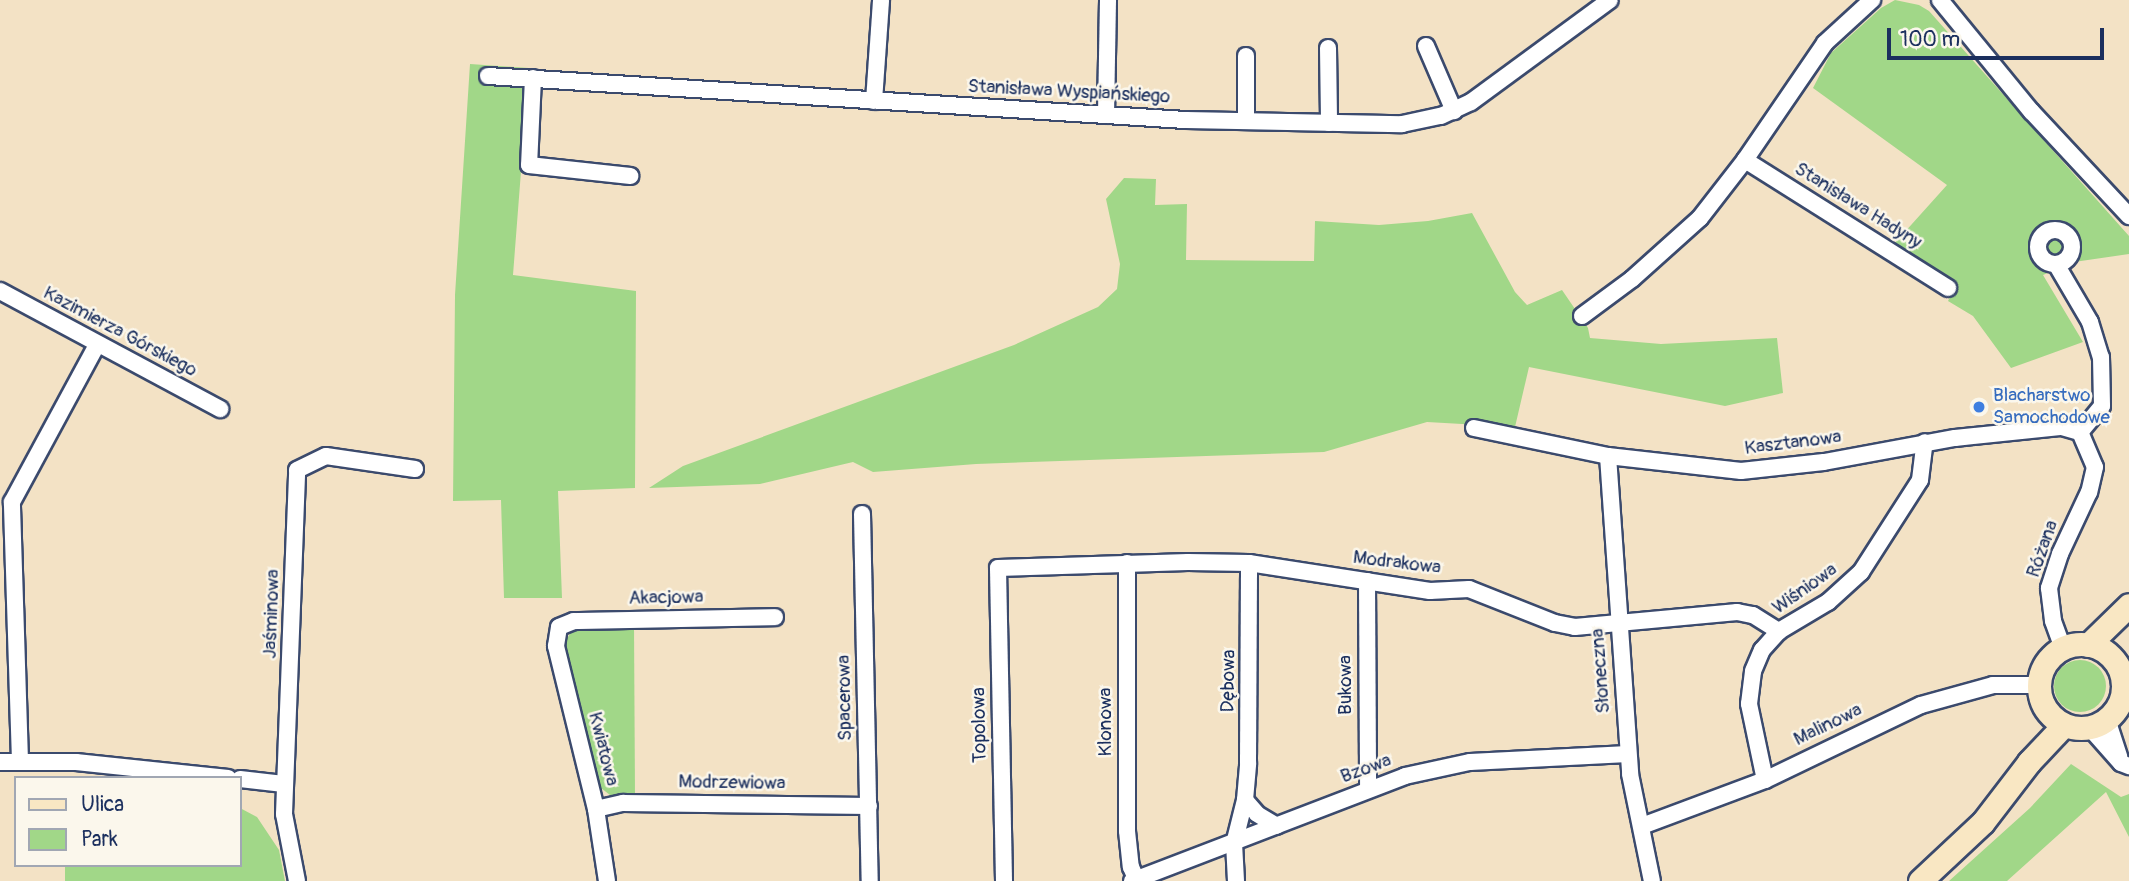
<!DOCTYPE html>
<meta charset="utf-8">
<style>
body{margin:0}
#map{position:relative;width:2129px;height:881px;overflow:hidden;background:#f3e2c5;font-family:Pangolin,sans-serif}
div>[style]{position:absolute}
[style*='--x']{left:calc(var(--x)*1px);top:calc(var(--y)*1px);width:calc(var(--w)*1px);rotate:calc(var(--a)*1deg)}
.green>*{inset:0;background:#a1d788}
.round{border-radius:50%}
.roads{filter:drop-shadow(2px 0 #3b4a6d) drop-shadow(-2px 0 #3b4a6d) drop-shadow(0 2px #3b4a6d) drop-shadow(0 -2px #3b4a6d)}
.street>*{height:16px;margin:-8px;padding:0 8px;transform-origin:8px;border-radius:8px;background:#fff}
.street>.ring{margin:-8px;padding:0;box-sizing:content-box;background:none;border:16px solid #fff;border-radius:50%}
.secondary>*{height:23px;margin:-11.5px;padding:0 11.5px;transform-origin:11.5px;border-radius:11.5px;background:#f9e7c3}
.secondary>.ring{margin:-11.5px;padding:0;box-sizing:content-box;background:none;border:23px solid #f9e7c3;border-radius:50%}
.dots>*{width:19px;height:19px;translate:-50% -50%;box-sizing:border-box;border:4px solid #fbf7ec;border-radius:50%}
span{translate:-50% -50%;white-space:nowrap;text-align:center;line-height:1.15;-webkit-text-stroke:5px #fbf7ec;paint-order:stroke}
.street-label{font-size:19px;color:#1b2f5e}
.shop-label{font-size:19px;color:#366cbe}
.left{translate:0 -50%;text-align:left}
.legend{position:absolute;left:14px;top:776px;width:228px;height:91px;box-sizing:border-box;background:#fbf7ec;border:2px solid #a1a7b3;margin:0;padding:9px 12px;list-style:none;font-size:21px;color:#1b2f5e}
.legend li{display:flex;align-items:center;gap:14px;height:35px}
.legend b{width:35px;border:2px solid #a1a7b3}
.scale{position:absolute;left:1887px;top:28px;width:217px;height:32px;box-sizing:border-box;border:4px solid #1b2f5e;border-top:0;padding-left:9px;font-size:21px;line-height:24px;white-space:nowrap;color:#1b2f5e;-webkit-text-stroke:5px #fbf7ec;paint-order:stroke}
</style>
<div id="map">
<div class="green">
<div style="clip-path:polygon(1895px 0,1919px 5px,1929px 11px,2129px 236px,2129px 254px,2074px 262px,2043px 275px,2083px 342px,2011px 368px,1973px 316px,1948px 301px,1956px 285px,1894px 244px,1947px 185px,1813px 88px,1831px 53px,1881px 8px)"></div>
<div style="clip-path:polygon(470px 64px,529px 68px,513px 275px,636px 291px,635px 488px,558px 491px,562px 598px,504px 598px,501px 500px,453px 501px,455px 295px)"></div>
<div style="clip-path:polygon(1124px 178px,1156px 179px,1155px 205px,1187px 204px,1186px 260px,1314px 261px,1315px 221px,1379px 225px,1428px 221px,1472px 213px,1515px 292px,1527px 305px,1562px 290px,1588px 328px,1590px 338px,1661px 344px,1777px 338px,1783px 393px,1725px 406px,1529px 367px,1515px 427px,1427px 422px,1324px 452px,976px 464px,873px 472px,853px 462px,760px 484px,649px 488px,683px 466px,1014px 345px,1098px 307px,1117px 289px,1120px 264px,1106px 199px)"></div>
<div style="clip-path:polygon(634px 626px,635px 795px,610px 795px,597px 785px,563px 650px,565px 642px,571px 632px,582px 627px)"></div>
<div class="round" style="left:2054px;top:660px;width:52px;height:52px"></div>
<div style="clip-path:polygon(2071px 764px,2121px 797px,2129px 794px,2129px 837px,2106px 792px,2007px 881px,1949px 881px,2030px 808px)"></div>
<div style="clip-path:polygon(240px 808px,257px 817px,279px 850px,285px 881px,65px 881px,65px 865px,240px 865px)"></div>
</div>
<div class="roads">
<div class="street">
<div style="--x:1940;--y:0;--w:144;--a:50.7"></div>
<div style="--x:2031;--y:111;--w:144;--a:47"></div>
<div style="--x:1426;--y:46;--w:71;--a:66.7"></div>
<div style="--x:1328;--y:48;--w:75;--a:89.2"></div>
<div style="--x:488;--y:76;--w:699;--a:3.61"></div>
<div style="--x:1186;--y:120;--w:216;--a:1.1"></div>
<div style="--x:1402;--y:124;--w:40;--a:-12"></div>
<div style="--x:1441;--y:116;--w:33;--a:-25"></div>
<div style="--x:1471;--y:102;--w:172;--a:-36.3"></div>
<div style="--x:533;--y:78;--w:87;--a:92.6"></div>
<div style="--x:529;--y:165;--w:102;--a:6.2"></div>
<div style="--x:874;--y:101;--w:101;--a:-86"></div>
<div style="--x:1106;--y:115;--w:115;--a:-89"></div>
<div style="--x:1246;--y:121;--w:65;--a:-90"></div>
<div style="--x:1745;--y:160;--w:240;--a:32.2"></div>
<div class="ring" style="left:2038px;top:230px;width:18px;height:18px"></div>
<div style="--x:2056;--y:264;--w:67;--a:59.6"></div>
<div style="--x:2090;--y:322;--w:37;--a:73"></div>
<div style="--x:2101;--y:357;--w:49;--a:88.8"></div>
<div style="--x:2102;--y:406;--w:34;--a:130"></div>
<div style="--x:0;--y:291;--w:250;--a:28.2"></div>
<div style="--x:1582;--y:316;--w:62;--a:-36.5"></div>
<div style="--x:1632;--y:279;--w:91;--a:-41.9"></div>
<div style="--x:1700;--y:218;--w:73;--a:-52.2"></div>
<div style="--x:1745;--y:160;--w:142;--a:-55.6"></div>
<div style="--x:1825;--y:43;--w:64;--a:-42.5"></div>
<div style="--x:1474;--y:428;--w:137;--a:11.8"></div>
<div style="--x:1608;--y:456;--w:134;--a:6.4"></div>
<div style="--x:1741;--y:471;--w:83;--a:-6.2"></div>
<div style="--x:1824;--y:462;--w:133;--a:-10.4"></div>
<div style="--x:1955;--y:438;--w:108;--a:-5.9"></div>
<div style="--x:2062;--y:427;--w:19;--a:16"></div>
<div style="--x:2080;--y:432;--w:38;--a:67"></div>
<div style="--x:2095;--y:467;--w:26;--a:103"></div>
<div style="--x:2089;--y:492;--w:68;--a:115.1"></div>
<div style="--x:2060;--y:554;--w:36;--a:108"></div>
<div style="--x:2049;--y:588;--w:33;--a:83"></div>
<div style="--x:2053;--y:621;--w:29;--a:70"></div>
<div style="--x:1608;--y:456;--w:319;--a:86"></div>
<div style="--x:1630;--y:774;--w:109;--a:78.4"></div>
<div style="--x:862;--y:514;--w:367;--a:88.8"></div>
<div style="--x:1127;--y:563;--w:268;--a:90"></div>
<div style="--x:1127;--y:831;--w:36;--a:84"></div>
<div style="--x:1131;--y:867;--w:13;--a:67"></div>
<div style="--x:1367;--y:581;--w:208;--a:89.7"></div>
<div style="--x:2122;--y:677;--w:7;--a:16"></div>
<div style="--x:2121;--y:697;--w:8;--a:0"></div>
<div style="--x:2107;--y:719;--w:40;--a:72"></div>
<div style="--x:2089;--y:727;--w:48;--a:48.4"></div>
<div style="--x:2121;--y:763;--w:9;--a:21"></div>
<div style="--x:20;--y:761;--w:259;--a:-91.8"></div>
<div style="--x:12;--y:502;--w:179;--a:-61.6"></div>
<div style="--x:0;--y:762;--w:76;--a:0"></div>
<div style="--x:76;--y:762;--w:153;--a:6"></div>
<div style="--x:240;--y:779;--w:44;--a:6.5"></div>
<div style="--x:1765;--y:780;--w:78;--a:-101.9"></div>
<div style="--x:1749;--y:704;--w:33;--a:-83"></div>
<div style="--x:1753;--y:671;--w:23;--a:-67"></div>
<div style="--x:1762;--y:650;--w:25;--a:-48"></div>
<div style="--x:1779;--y:631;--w:57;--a:-30.6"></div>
<div style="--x:1828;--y:602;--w:45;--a:-42.3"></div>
<div style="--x:1861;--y:572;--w:109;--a:-57.3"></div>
<div style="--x:1920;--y:480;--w:38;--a:-83"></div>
<div style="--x:1245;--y:800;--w:18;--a:49"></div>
<div style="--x:1257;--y:814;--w:23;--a:31"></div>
<div style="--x:596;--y:809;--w:28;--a:-13"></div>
<div style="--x:623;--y:803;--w:246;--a:0.7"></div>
<div style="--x:1642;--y:826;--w:131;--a:-20.5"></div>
<div style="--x:1765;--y:780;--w:173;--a:-25.7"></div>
<div style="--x:1921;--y:705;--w:75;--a:-15.5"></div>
<div style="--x:1993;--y:685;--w:45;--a:0"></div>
<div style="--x:297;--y:881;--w:68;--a:-101"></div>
<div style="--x:284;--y:814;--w:344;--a:-87.8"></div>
<div style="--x:297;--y:470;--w:32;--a:-26"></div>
<div style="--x:326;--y:456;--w:90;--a:8.3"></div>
<div style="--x:607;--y:881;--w:73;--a:-98.7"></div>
<div style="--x:596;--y:809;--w:168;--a:-103.8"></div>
<div style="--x:556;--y:646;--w:19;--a:-81"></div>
<div style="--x:559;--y:627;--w:16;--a:-22"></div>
<div style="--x:574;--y:621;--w:201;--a:-1.1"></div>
<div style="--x:1004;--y:881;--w:313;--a:-91.1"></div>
<div style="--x:998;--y:568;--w:190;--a:-1.8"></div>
<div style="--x:1188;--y:562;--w:61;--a:0.9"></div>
<div style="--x:1249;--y:563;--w:183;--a:8.8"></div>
<div style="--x:1430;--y:591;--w:39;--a:-3"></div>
<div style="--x:1469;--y:589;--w:92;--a:21.6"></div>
<div style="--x:1555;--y:623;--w:20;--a:11"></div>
<div style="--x:1575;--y:627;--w:163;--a:-5.3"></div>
<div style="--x:1737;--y:612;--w:16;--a:11"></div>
<div style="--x:1753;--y:615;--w:31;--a:32"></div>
<div style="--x:1132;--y:881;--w:292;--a:-21"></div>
<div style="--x:1405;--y:776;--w:66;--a:-12.2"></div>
<div style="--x:1470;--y:762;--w:158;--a:-2.9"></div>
<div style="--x:1236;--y:881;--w:37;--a:-93"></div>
<div style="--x:1234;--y:844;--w:45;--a:-76"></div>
<div style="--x:1245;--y:800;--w:37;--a:-85"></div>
<div style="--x:1248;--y:763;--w:200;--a:-89.7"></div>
</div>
<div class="secondary">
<div class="ring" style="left:2039px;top:644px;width:61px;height:61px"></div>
<div style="--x:2088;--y:645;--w:57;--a:-44.3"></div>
<div style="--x:1920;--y:881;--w:86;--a:-43.1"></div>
<div style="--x:1983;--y:822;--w:76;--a:-52.5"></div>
<div style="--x:2029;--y:762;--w:51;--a:-46.6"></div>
</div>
</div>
<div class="dots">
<div style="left:1979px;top:407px;background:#3f7fe0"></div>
</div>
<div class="street-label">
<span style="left:1069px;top:92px;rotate:3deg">Stanisława Wyspiańskiego</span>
<span style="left:1858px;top:206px;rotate:32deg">Stanisława Hadyny</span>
<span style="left:120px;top:332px;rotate:28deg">Kazimierza Górskiego</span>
<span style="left:1793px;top:443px;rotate:-7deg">Kasztanowa</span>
<span style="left:2043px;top:549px;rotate:-70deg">Różana</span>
<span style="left:1397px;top:563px;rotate:7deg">Modrakowa</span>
<span style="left:1805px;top:589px;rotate:-35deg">Wiśniowa</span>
<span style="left:666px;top:598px;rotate:-1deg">Akacjowa</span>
<span style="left:272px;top:614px;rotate:-88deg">Jaśminowa</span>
<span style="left:1601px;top:671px;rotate:-94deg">Słoneczna</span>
<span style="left:1229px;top:681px;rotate:-89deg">Dębowa</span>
<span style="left:1346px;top:685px;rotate:-90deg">Bukowa</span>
<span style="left:845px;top:698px;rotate:-91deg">Spacerowa</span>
<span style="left:1106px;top:722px;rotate:-90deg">Klonowa</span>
<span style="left:980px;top:725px;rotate:-91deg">Topolowa</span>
<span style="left:1828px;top:725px;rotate:-26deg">Malinowa</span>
<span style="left:603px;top:749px;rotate:76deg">Kwiatowa</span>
<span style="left:1366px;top:769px;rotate:-20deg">Bzowa</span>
<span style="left:732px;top:783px;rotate:1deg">Modrzewiowa</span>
</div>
<div class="shop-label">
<span class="left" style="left:1993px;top:407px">Blacharstwo<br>Samochodowe</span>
</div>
<ul class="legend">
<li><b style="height:9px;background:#f9e7c3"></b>Ulica</li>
<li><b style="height:19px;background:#a1d788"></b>Park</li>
</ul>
<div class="scale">100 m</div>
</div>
